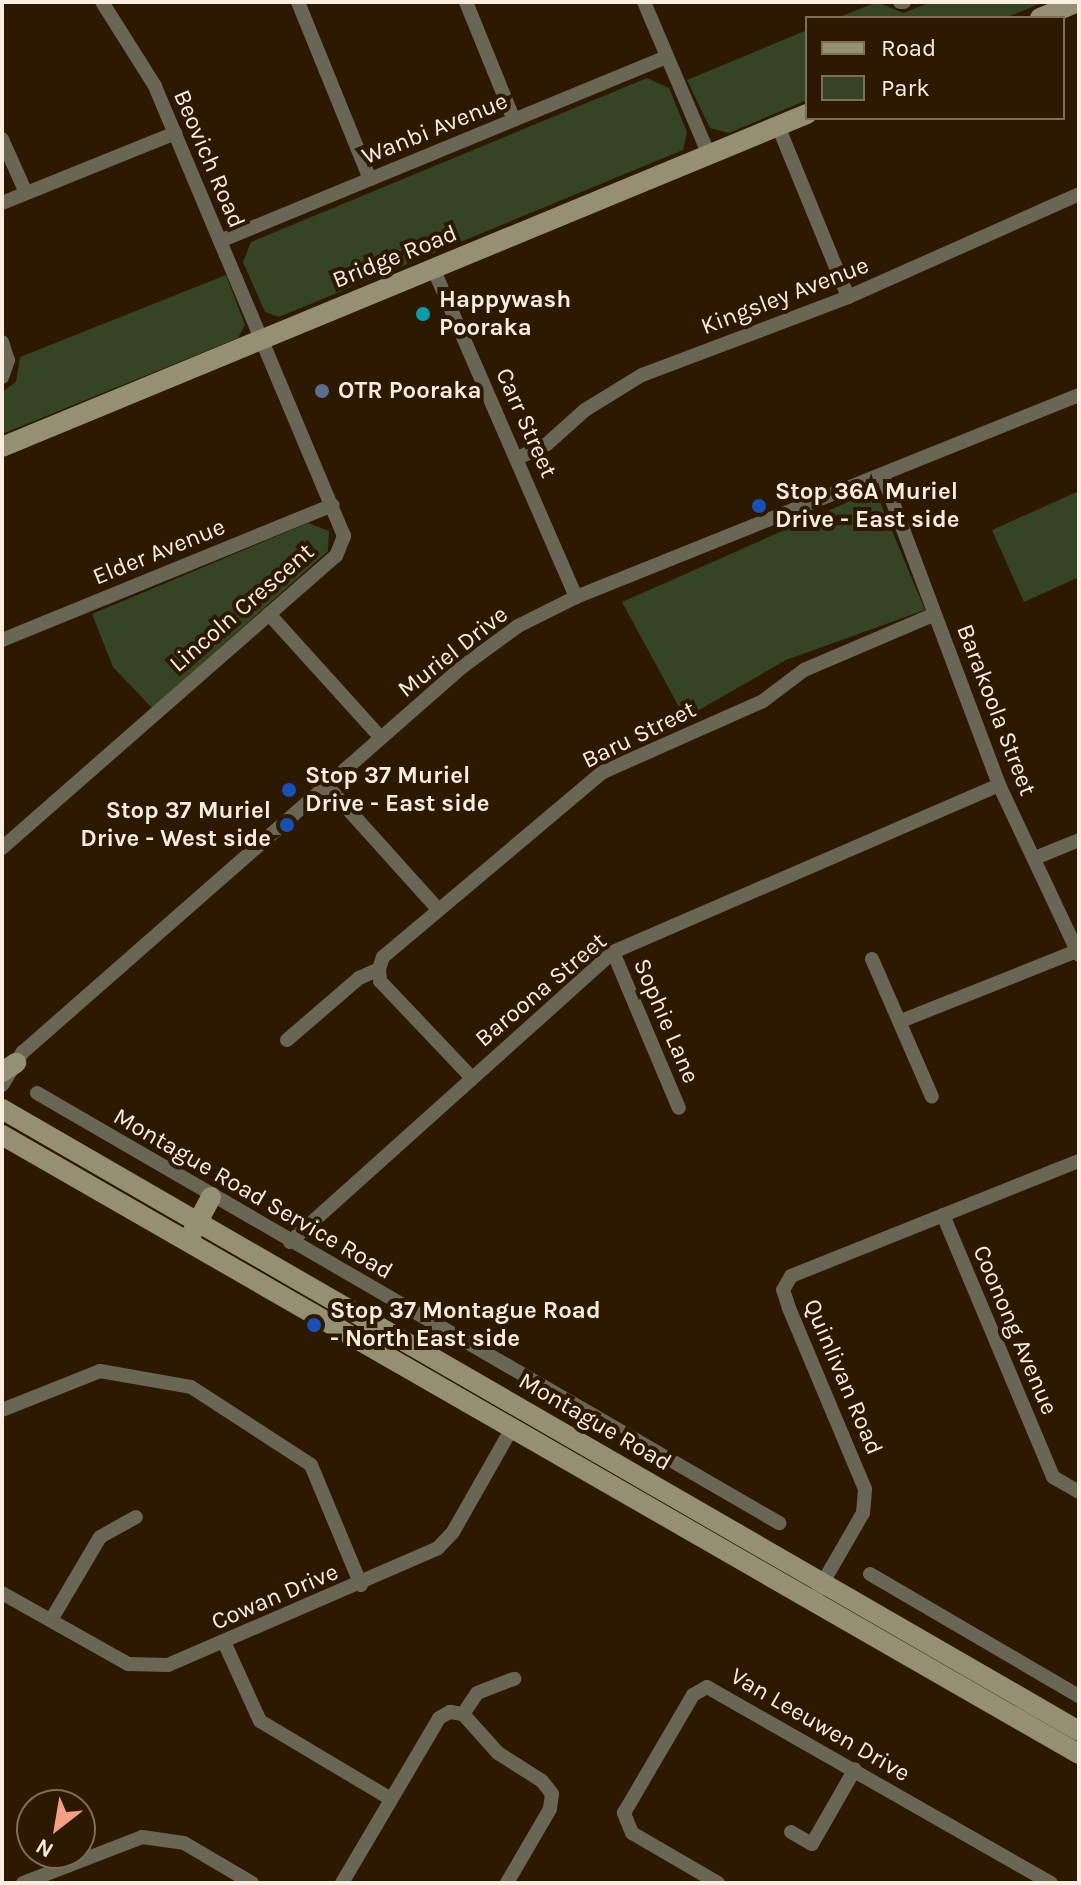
<!DOCTYPE html>
<style>
body{margin:0}
#map{position:relative;width:1081px;height:1885px;overflow:hidden;background:#2d1801;font-family:Karla,sans-serif}
div>[style]{position:absolute}
[style*='--x']{left:calc(var(--x)*1px);top:calc(var(--y)*1px);width:calc(var(--w)*1px);rotate:calc(var(--a)*1deg)}
.green>*{inset:0;background:#354523}
.street>*{height:14px;margin:-7px;padding:0 7px;transform-origin:7px;border-radius:7px;background:#696655}
.secondary>*{height:20px;margin:-10px;padding:0 10px;transform-origin:10px;border-radius:10px;background:#958f74}
.dots>*{width:22px;height:22px;translate:-50% -50%;box-sizing:border-box;border:4px solid #2d1801;border-radius:50%}
span{translate:-50% -50%;white-space:nowrap;text-align:center;line-height:1.15;-webkit-text-stroke:8px #2d1801;paint-order:stroke}
.street-label{font-size:24px;color:#fbeddf}
.poi-label{font-size:24px;color:#fbeddf;font-weight:700}
.left{translate:0 -50%;text-align:left}
.right{translate:-100% -50%;text-align:right}
.frame{position:absolute;inset:0;border:4px solid #fbeddf;pointer-events:none}
.legend{position:absolute;left:805px;top:16px;width:260px;height:104px;box-sizing:border-box;background:#2d1801;border:2px solid #7f6d5a;margin:0;padding:10px 14px;list-style:none;font-size:24px;color:#fbeddf}
.legend li{display:flex;align-items:center;gap:16px;height:40px}
.legend b{width:40px;border:2px solid #7f6d5a}
.north{position:absolute;left:16px;top:1789px;width:80px;height:80px;box-sizing:border-box;background:#2d1801;border:2px solid #7f6d5a;border-radius:50%;rotate:211deg;font-size:22px;font-weight:700;line-height:32px;text-align:center;color:#fbeddf}
.north::after{content:'';display:block;margin:auto;width:28px;height:36px;background:#f39f83;clip-path:polygon(50% 0,100% 100%,50% 72%,0 100%)}
</style>
<div id="map">
<div class="green">
<div style="clip-path:polygon(877px 2px,903px 13px,931px 2px,1044px 2px,1005px 18px,837px 18px)"></div>
<div style="clip-path:polygon(807px 30px,807px 100px,729px 133px,710px 128px,687px 80px)"></div>
<div style="clip-path:polygon(647px 78px,669px 88px,687px 132px,683px 150px,279px 317px,265px 312px,243px 262px,251px 242px)"></div>
<div style="clip-path:polygon(226px 275px,245px 325px,238px 338px,2px 434px,2px 392px,16px 382px,20px 357px)"></div>
<div style="clip-path:polygon(875px 490px,925px 610px,786px 660px,685px 718px,622px 602px)"></div>
<div style="clip-path:polygon(1079px 491px,1079px 577px,1024px 602px,992px 530px)"></div>
<div style="clip-path:polygon(308px 523px,329px 531px,328px 551px,152px 708px,113px 667px,92px 614px)"></div>
</div>
<div class="street">
<div style="--x:298;--y:2;--w:191;--a:67.9"></div>
<div style="--x:466;--y:2;--w:127;--a:67.9"></div>
<div style="--x:644;--y:2;--w:166;--a:67"></div>
<div style="--x:900;--y:2;--w:4;--a:0"></div>
<div style="--x:778;--y:126;--w:185;--a:67.7"></div>
<div style="--x:2;--y:139;--w:59;--a:66"></div>
<div style="--x:2;--y:203;--w:187;--a:-22"></div>
<div style="--x:220;--y:241;--w:483;--a:-22.4"></div>
<div style="--x:433;--y:268;--w:359;--a:66.5"></div>
<div style="--x:2;--y:342;--w:19;--a:72"></div>
<div style="--x:8;--y:360;--w:18;--a:109"></div>
<div style="--x:518;--y:458;--w:32;--a:-26"></div>
<div style="--x:547;--y:444;--w:51;--a:-41.8"></div>
<div style="--x:585;--y:410;--w:67;--a:-31.6"></div>
<div style="--x:642;--y:375;--w:220;--a:-20.7"></div>
<div style="--x:848;--y:297;--w:253;--a:-24"></div>
<div style="--x:883;--y:476;--w:330;--a:69.4"></div>
<div style="--x:999;--y:785;--w:188;--a:64.8"></div>
<div style="--x:269;--y:614;--w:167;--a:47.9"></div>
<div style="--x:2;--y:640;--w:357;--a:-22.2"></div>
<div style="--x:328;--y:787;--w:164;--a:48"></div>
<div style="--x:2;--y:848;--w:444;--a:-41.2"></div>
<div style="--x:336;--y:556;--w:22;--a:-68"></div>
<div style="--x:344;--y:536;--w:488;--a:-112.8"></div>
<div style="--x:155;--y:86;--w:99;--a:-122.2"></div>
<div style="--x:1035;--y:858;--w:48;--a:-22.2"></div>
<div style="--x:613;--y:952;--w:169;--a:67.1"></div>
<div style="--x:872;--y:959;--w:150;--a:66.5"></div>
<div style="--x:379;--y:969;--w:12;--a:85"></div>
<div style="--x:380;--y:981;--w:134;--a:46.5"></div>
<div style="--x:901;--y:1021;--w:189;--a:-21.7"></div>
<div style="--x:287;--y:1040;--w:95;--a:-40.7"></div>
<div style="--x:359;--y:978;--w:22;--a:-24"></div>
<div style="--x:379;--y:969;--w:13;--a:-72"></div>
<div style="--x:383;--y:957;--w:287;--a:-40.1"></div>
<div style="--x:603;--y:772;--w:175;--a:-23.9"></div>
<div style="--x:763;--y:701;--w:51;--a:-37.1"></div>
<div style="--x:804;--y:670;--w:142;--a:-23.1"></div>
<div style="--x:2;--y:1085;--w:39;--a:-58"></div>
<div style="--x:23;--y:1052;--w:584;--a:-41.25"></div>
<div style="--x:462;--y:667;--w:69;--a:-36.2"></div>
<div style="--x:518;--y:626;--w:65;--a:-26.6"></div>
<div style="--x:576;--y:597;--w:542;--a:-21.88"></div>
<div style="--x:37;--y:1093;--w:858;--a:30.09"></div>
<div style="--x:943;--y:1215;--w:284;--a:67.2"></div>
<div style="--x:1053;--y:1477;--w:30;--a:30"></div>
<div style="--x:290;--y:1242;--w:434;--a:-41.9"></div>
<div style="--x:613;--y:952;--w:421;--a:-23.4"></div>
<div style="--x:2;--y:1410;--w:105;--a:-21.7"></div>
<div style="--x:100;--y:1371;--w:92;--a:10"></div>
<div style="--x:191;--y:1387;--w:143;--a:33"></div>
<div style="--x:311;--y:1465;--w:130;--a:67.4"></div>
<div style="--x:870;--y:1574;--w:242;--a:30.3"></div>
<div style="--x:818;--y:1591;--w:90;--a:-60"></div>
<div style="--x:863;--y:1513;--w:24;--a:-85"></div>
<div style="--x:865;--y:1489;--w:196;--a:-112.8"></div>
<div style="--x:789;--y:1308;--w:19;--a:-108"></div>
<div style="--x:783;--y:1290;--w:16;--a:-60"></div>
<div style="--x:791;--y:1276;--w:310;--a:-21.8"></div>
<div style="--x:2;--y:1593;--w:145;--a:29.4"></div>
<div style="--x:128;--y:1664;--w:40;--a:1.4"></div>
<div style="--x:168;--y:1665;--w:294;--a:-23.4"></div>
<div style="--x:438;--y:1548;--w:22;--a:-47"></div>
<div style="--x:453;--y:1532;--w:120;--a:-60.4"></div>
<div style="--x:51;--y:1620;--w:96;--a:-59.4"></div>
<div style="--x:100;--y:1537;--w:41;--a:-29.1"></div>
<div style="--x:224;--y:1642;--w:87;--a:65.5"></div>
<div style="--x:260;--y:1721;--w:152;--a:30.8"></div>
<div style="--x:463;--y:1714;--w:52;--a:48.1"></div>
<div style="--x:498;--y:1753;--w:52;--a:32.5"></div>
<div style="--x:542;--y:1781;--w:16;--a:52"></div>
<div style="--x:552;--y:1794;--w:15;--a:98"></div>
<div style="--x:550;--y:1809;--w:86;--a:120.2"></div>
<div style="--x:791;--y:1832;--w:24;--a:30"></div>
<div style="--x:812;--y:1844;--w:86;--a:-60.2"></div>
<div style="--x:23;--y:1883;--w:128;--a:-21.1"></div>
<div style="--x:142;--y:1837;--w:42;--a:8.1"></div>
<div style="--x:184;--y:1843;--w:79;--a:30.5"></div>
<div style="--x:342;--y:1883;--w:191;--a:-59.5"></div>
<div style="--x:439;--y:1718;--w:13;--a:-29"></div>
<div style="--x:450;--y:1712;--w:13;--a:9"></div>
<div style="--x:463;--y:1714;--w:25;--a:-56"></div>
<div style="--x:477;--y:1693;--w:40;--a:-21"></div>
<div style="--x:718;--y:1883;--w:99;--a:-149.8"></div>
<div style="--x:632;--y:1833;--w:22;--a:-112"></div>
<div style="--x:624;--y:1813;--w:137;--a:-59.7"></div>
<div style="--x:693;--y:1695;--w:16;--a:-30"></div>
<div style="--x:707;--y:1687;--w:396;--a:29.7"></div>
</div>
<div class="secondary">
<div style="--x:1040;--y:18;--w:41;--a:-22.8"></div>
<div style="--x:2;--y:447;--w:871;--a:-22.47"></div>
<div style="--x:2;--y:1072;--w:17;--a:-33"></div>
<div style="--x:2;--y:1109;--w:1244;--a:30.01"></div>
<div style="--x:2;--y:1135;--w:1242;--a:29.89"></div>
<div style="--x:191;--y:1235;--w:43;--a:-62.2"></div>
</div>
<div class="dots">
<div style="left:423px;top:314px;background:#0f9aa8"></div>
<div style="left:322px;top:391px;background:#5c6f8a"></div>
<div style="left:759px;top:506px;background:#1a4fb4"></div>
<div style="left:289px;top:790px;background:#1a4fb4"></div>
<div style="left:287px;top:825px;background:#1a4fb4"></div>
<div style="left:314px;top:1325px;background:#1a4fb4"></div>
</div>
<div class="street-label">
<span style="left:435px;top:129px;rotate:-22deg">Wanbi Avenue</span>
<span style="left:209px;top:159px;rotate:67deg">Beovich Road</span>
<span style="left:395px;top:257px;rotate:-22deg">Bridge Road</span>
<span style="left:785px;top:296px;rotate:-21deg">Kingsley Avenue</span>
<span style="left:526px;top:423px;rotate:66deg">Carr Street</span>
<span style="left:159px;top:552px;rotate:-22deg">Elder Avenue</span>
<span style="left:242px;top:608px;rotate:-41deg">Lincoln Crescent</span>
<span style="left:453px;top:652px;rotate:-38deg">Muriel Drive</span>
<span style="left:996px;top:710px;rotate:69deg">Barakoola Street</span>
<span style="left:639px;top:735px;rotate:-26deg">Baru Street</span>
<span style="left:541px;top:990px;rotate:-40deg">Baroona Street</span>
<span style="left:666px;top:1021px;rotate:67deg">Sophie Lane</span>
<span style="left:253px;top:1194px;rotate:30deg">Montague Road Service Road</span>
<span style="left:1015px;top:1330px;rotate:67deg">Coonong Avenue</span>
<span style="left:843px;top:1377px;rotate:67deg">Quinlivan Road</span>
<span style="left:595px;top:1422px;rotate:30deg">Montague Road</span>
<span style="left:275px;top:1597px;rotate:-23deg">Cowan Drive</span>
<span style="left:820px;top:1725px;rotate:30deg">Van Leeuwen Drive</span>
</div>
<div class="poi-label">
<span class="left" style="left:439px;top:314px">Happywash<br>Pooraka</span>
<span class="left" style="left:338px;top:391px">OTR Pooraka</span>
<span class="left" style="left:775px;top:506px">Stop 36A Muriel<br>Drive - East side</span>
<span class="left" style="left:305px;top:790px">Stop 37 Muriel<br>Drive - East side</span>
<span class="right" style="left:271px;top:825px">Stop 37 Muriel<br>Drive - West side</span>
<span class="left" style="left:330px;top:1325px">Stop 37 Montague Road<br>- North East side</span>
</div>
<div class="frame"></div>
<ul class="legend">
<li><b style="height:10px;background:#958f74"></b>Road</li>
<li><b style="height:22px;background:#354523"></b>Park</li>
</ul>
<div class="north">N</div>
</div>
